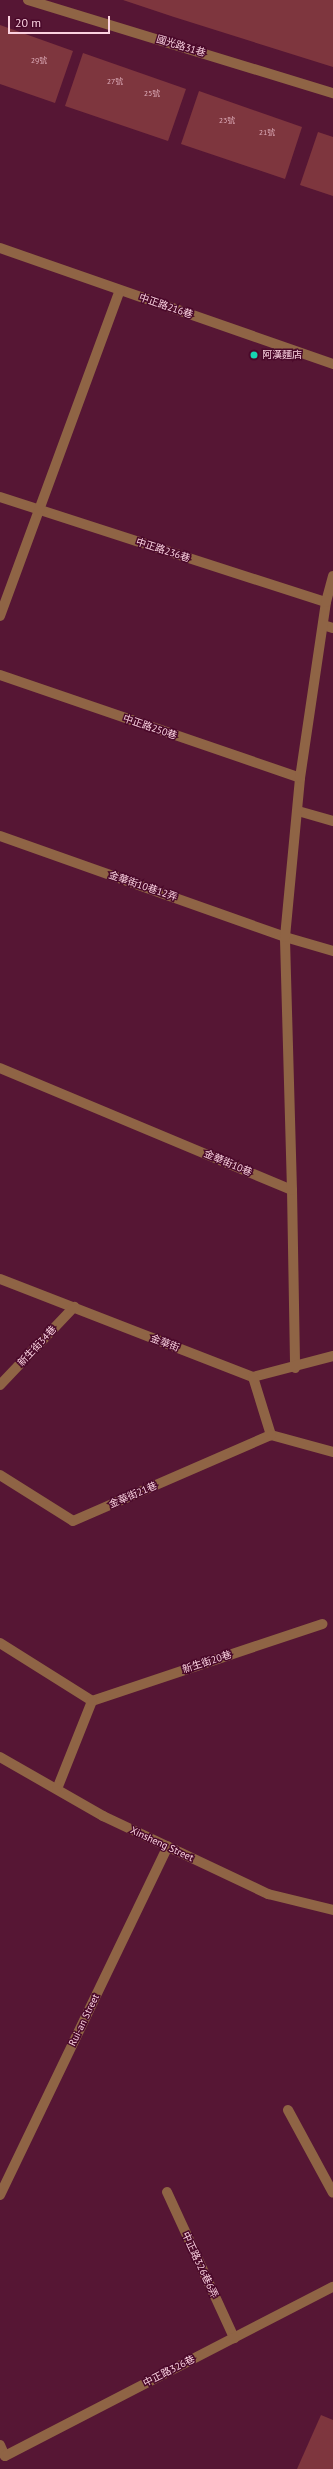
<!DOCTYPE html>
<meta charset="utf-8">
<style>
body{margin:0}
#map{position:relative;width:333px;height:2469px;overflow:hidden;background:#561634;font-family:"PT Sans","Noto Sans TC",sans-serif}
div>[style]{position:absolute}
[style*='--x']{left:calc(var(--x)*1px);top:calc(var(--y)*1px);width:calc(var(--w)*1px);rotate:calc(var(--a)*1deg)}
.building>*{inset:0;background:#7e363e}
.minor>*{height:10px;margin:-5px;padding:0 5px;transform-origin:5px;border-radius:5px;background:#8f6445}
.dots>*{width:11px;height:11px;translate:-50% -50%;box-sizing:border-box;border:2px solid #4a092a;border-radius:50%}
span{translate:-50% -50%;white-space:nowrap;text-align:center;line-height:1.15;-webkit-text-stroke:3px #4a092a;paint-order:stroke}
.number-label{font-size:8px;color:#dcabb8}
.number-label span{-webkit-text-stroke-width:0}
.street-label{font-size:10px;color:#fbd2e0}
.poi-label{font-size:10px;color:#fbd2e0}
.left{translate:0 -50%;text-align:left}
.scale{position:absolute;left:8px;top:16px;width:102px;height:18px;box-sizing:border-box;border:2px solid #fbd2e0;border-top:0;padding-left:5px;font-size:12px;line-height:14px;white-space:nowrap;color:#fbd2e0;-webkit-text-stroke:3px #4a092a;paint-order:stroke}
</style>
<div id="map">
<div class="building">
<div style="clip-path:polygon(123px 0,333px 0,333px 67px,174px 17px)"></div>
<div style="clip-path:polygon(0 25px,73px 51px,55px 103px,0 84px)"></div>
<div style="clip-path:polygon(83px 53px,186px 89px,168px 141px,65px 106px)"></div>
<div style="clip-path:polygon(199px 91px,302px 127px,285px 179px,181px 144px)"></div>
<div style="clip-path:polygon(318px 132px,333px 137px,333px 196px,300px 185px)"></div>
<div style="clip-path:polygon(321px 2415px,333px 2420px,333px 2469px,297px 2469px)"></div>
</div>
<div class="minor">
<div style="--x:28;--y:0;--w:319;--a:17"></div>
<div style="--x:0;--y:248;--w:353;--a:19.2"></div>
<div style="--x:0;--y:497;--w:342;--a:17.9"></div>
<div style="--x:0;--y:616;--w:347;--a:-69.8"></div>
<div style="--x:323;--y:625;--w:10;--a:17"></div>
<div style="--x:0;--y:675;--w:317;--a:18.9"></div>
<div style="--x:298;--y:811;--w:36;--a:16"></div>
<div style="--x:0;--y:836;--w:302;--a:19.5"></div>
<div style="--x:285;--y:937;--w:50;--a:16.3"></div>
<div style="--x:0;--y:1068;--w:316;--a:22.7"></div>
<div style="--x:292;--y:1190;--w:178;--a:89"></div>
<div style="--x:292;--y:1190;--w:253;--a:-91.6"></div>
<div style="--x:285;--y:937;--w:160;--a:-84.6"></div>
<div style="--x:300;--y:778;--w:178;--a:-81.6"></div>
<div style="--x:326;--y:602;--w:27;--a:-75"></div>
<div style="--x:0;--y:1279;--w:271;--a:21.2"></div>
<div style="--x:253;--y:1377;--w:83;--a:-14.7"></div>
<div style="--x:253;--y:1377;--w:61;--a:72.8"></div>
<div style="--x:0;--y:1385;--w:108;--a:-46.5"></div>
<div style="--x:271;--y:1435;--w:64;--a:15.3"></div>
<div style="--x:0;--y:1475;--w:86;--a:32.2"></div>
<div style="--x:73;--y:1521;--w:216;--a:-23.5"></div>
<div style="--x:0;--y:1643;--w:109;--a:32.2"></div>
<div style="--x:92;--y:1701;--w:243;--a:-18.5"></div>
<div style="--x:0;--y:1757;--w:119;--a:29.8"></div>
<div style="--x:103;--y:1816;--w:183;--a:25.3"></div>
<div style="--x:268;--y:1894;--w:67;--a:13.8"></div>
<div style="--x:57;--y:1789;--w:95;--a:-68.3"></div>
<div style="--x:288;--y:2110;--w:94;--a:61.5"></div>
<div style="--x:167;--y:2192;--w:161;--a:65.3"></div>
<div style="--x:0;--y:2195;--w:387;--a:-64.3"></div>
<div style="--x:0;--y:2445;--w:12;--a:66"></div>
<div style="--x:5;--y:2456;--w:369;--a:-27.3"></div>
</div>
<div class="dots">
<div style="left:254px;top:355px;background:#16d5b3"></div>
</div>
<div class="number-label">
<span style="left:39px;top:61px">29號</span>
<span style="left:115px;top:82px">27號</span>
<span style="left:152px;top:94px">25號</span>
<span style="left:227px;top:121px">23號</span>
<span style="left:267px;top:133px">21號</span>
</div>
<div class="street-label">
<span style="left:181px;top:46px;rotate:17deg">國光路31巷</span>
<span style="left:166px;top:306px;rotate:19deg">中正路216巷</span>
<span style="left:163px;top:550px;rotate:18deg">中正路236巷</span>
<span style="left:150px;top:727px;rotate:19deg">中正路250巷</span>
<span style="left:143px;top:886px;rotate:19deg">金華街10巷12弄</span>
<span style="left:228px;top:1163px;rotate:23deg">金華街10巷</span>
<span style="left:165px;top:1343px;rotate:21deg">金華街</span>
<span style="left:37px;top:1346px;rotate:-47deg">新生街34巷</span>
<span style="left:133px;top:1495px;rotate:-23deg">金華街21巷</span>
<span style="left:207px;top:1662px;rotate:-18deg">新生街20巷</span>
<span style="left:162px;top:1844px;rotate:25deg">Xinsheng Street</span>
<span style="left:84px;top:2020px;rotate:-64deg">Rui-an Street</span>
<span style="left:200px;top:2265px;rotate:65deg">中正路326巷6弄</span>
<span style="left:169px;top:2371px;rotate:-27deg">中正路326巷</span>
</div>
<div class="poi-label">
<span class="left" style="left:262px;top:355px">阿漢麵店</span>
</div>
<div class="scale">20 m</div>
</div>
